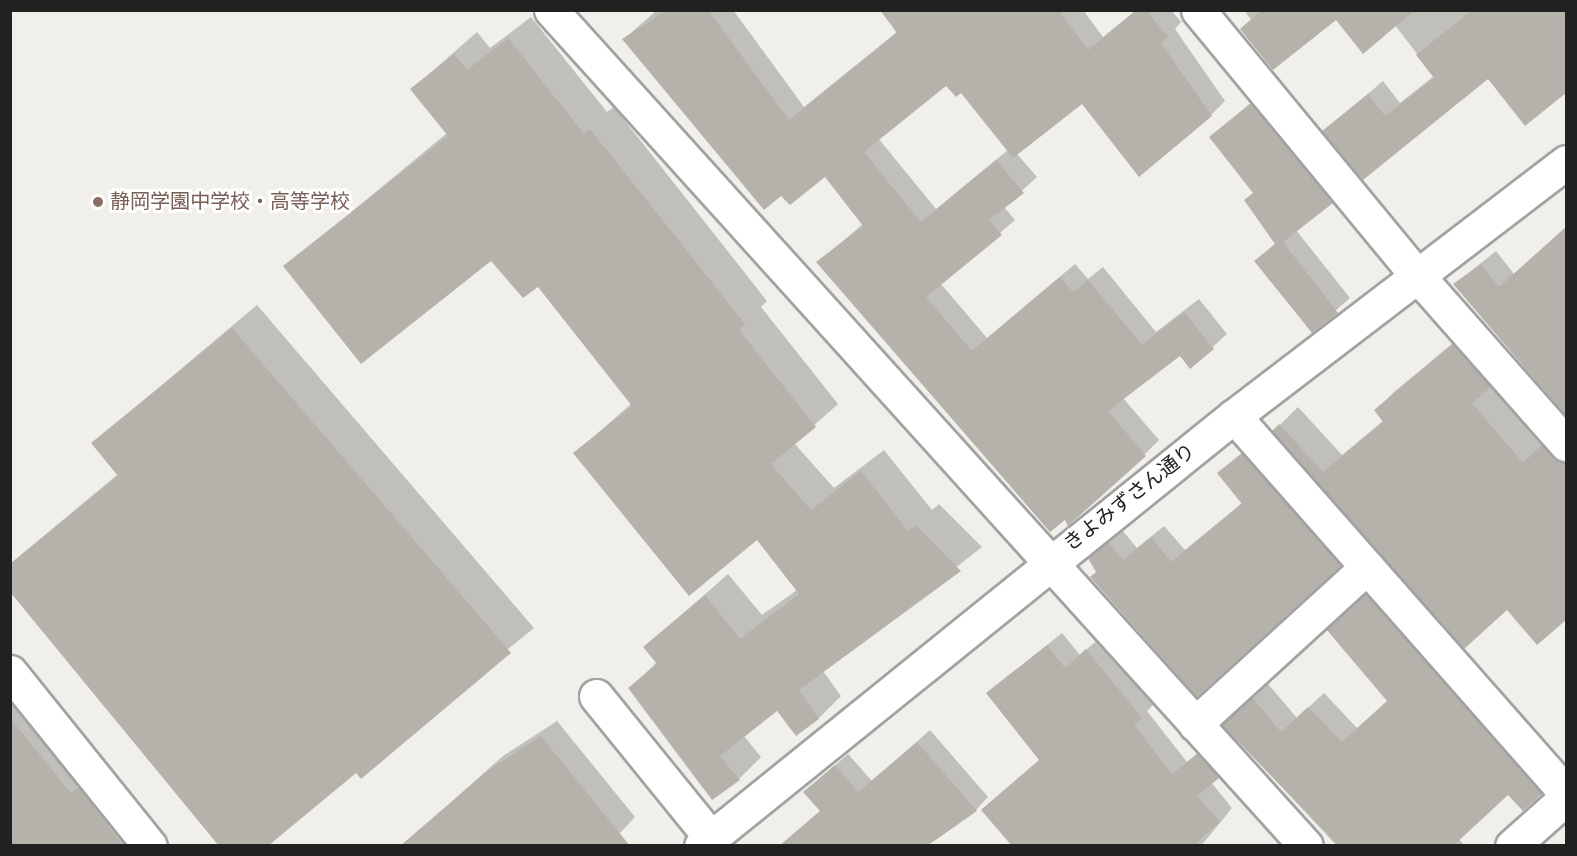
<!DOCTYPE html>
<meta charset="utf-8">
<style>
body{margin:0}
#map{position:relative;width:1577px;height:856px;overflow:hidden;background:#f0efe9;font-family:"Varela Round","Noto Sans JP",sans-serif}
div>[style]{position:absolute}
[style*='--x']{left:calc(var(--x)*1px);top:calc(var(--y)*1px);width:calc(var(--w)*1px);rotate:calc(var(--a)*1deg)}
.shadow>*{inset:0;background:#0003}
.building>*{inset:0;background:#b5b2ac}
.roads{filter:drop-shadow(2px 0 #a2a2a2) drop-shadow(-2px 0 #a2a2a2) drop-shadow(0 2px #a2a2a2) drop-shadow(0 -2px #a2a2a2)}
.street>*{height:33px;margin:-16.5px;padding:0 16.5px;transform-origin:16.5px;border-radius:16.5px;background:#fff}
.dots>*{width:16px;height:16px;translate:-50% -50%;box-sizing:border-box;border:3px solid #fff;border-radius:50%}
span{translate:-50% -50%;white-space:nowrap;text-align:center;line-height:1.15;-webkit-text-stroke:6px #fff;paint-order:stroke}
.education-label{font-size:20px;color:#785e54}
.left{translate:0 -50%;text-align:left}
.street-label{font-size:20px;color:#212121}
.frame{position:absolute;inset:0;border:12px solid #212121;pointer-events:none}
</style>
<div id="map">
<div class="shadow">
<div style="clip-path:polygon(evenodd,657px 10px,733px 10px,804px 107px,898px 31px,881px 10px,1083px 10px,1103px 37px,1136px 10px,1171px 10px,1181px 22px,1175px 29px,1225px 101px,1211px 115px,1082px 102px,1017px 154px,1037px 177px,1004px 207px,1015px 220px,941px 284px,987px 338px,1075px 264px,1088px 279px,1103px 267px,1156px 332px,1199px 299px,1227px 334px,1191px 367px,1181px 354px,1123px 398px,1159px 440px,1145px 454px,818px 262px,863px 224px,825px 175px,624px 39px,657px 10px,946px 83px,961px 91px,1008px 150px,936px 209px,878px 138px,946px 83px)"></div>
<div style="clip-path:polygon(1244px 10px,1566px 10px,1566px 91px,1525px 124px,1488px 77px,1363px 178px,1324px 131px,1383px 81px,1400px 103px,1434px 76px,1395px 25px,1335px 18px,1251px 20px)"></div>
<div style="clip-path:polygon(531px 17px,607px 112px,614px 107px,767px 301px,761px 307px,838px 404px,794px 443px,834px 488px,884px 450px,932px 510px,939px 504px,982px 547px,823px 671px,841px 696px,819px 718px,796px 734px,777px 709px,744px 736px,761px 757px,739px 779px,630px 688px,657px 662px,645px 647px,728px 574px,762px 615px,797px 590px,757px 538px,575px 453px,632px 403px,538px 285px,492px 258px,285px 267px,447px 133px,412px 89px,477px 32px,490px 48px)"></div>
<div style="clip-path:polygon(1265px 91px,1345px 189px,1296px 230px,1350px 298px,1312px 331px,1256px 261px,1276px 243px,1254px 192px,1211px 137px)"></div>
<div style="clip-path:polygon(1566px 227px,1566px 416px,1455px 284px,1496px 251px,1514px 274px)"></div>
<div style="clip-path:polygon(257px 305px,534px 628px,356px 771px,10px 564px,118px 474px,93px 443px)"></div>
<div style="clip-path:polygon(1472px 327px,1508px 368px,1491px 385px,1542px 446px,1553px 435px,1566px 451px,1566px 618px,1537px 642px,1507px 608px,1465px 647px,1274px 431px,1298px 407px,1342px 455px,1384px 420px,1376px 410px,1394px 392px)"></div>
<div style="clip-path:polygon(1255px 441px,1353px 551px,1197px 695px,1090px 558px,1122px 530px,1137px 548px,1164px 526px,1185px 550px,1243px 502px,1219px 474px)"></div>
<div style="clip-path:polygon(1381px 580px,1551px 774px,1537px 788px,1508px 793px,1459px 839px,1465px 846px,1337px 846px,1224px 725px,1268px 684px,1297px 718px,1324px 693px,1357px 728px,1389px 700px,1343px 615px)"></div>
<div style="clip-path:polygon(1062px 633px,1080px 655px,1101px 637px,1155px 703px,1147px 711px,1187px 762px,1212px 741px,1232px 763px,1211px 782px,1232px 808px,1201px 846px,1014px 846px,1040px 759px,988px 693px)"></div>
<div style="clip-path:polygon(10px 686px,152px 846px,10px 846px)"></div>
<div style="clip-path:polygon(557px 721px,635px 817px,620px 833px,603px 846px,402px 846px,503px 756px)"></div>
<div style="clip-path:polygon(930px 730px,988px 797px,976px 810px,793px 836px,821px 810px,805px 792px,848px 754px,872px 781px)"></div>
</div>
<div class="building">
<div style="clip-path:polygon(667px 10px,708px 10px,789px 120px,897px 33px,880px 10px,1058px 10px,1088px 50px,1137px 10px,1146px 10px,1168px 37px,1161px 43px,1212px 116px,1139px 177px,1082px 104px,1013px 158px,961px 93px,956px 97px,946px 86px,864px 152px,921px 222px,996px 160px,1024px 193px,989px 220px,1002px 235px,926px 297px,972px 351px,1060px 277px,1073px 292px,1088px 280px,1142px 345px,1184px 312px,1214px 349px,1190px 369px,1180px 356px,1108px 411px,1146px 456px,1068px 526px,1065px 520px,1050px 532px,816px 262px,863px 226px,825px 177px,790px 205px,781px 196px,764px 210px,622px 39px)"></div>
<div style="clip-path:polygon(1262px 10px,1415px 10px,1363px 54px,1336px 20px,1273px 70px,1240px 29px)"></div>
<div style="clip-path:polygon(1472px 10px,1566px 10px,1566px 93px,1525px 126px,1488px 79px,1363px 180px,1322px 131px,1368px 94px,1385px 116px,1434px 78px,1416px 55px)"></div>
<div style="clip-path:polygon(508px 38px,584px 134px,590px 129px,745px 324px,739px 330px,816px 427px,771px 464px,811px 510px,861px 471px,908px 531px,916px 525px,961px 571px,799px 690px,819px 719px,796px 736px,777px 711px,720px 756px,740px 780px,712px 800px,628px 688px,657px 664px,643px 647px,705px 595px,740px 639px,799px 594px,757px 540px,689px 596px,573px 453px,632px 406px,538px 287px,523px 298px,491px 261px,361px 364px,283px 266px,448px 136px,410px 89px,454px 54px,467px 70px)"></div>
<div style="clip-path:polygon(1251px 103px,1333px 203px,1283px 242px,1338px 313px,1312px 333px,1254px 261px,1275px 244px,1244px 200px,1253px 193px,1209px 137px)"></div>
<div style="clip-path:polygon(1566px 227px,1566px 416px,1453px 284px,1481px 264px,1499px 287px)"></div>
<div style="clip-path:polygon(232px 328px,511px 653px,361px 779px,356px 773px,268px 846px,219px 846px,10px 592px,10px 564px,118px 476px,91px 443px)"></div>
<div style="clip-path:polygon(1453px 344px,1491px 387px,1472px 403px,1523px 463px,1542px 445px,1566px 462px,1566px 620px,1537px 645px,1507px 610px,1464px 649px,1272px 431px,1279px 424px,1323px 472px,1383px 422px,1374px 410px)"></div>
<div style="clip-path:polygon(1242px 453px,1341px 566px,1197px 697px,1090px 577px,1096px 572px,1088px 558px,1108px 542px,1123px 560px,1151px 537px,1171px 562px,1242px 504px,1217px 473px)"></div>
<div style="clip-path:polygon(1366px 594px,1542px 794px,1523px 811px,1508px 795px,1453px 846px,1339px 846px,1222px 725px,1252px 697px,1281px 732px,1308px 707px,1342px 742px,1387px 701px,1326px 629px)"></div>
<div style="clip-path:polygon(1047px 645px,1065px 668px,1086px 649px,1142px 718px,1134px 725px,1172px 774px,1197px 754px,1219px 778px,1197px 796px,1220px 822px,1193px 846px,1012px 846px,981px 810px,1039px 760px,986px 693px)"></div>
<div style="clip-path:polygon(10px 718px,71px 793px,79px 787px,123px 846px,10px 846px)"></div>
<div style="clip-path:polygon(541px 736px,630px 846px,400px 846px,486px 772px)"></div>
<div style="clip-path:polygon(917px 742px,977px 811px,927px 846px,779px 846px,820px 811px,803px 792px,835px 765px,858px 792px)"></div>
</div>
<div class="roads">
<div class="street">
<div style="--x:551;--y:10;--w:1126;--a:47.91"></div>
<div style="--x:1198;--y:10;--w:342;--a:50.5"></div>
<div style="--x:1416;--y:274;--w:227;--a:48.6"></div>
<div style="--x:1234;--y:416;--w:502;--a:48.63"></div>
<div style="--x:10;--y:672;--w:223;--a:51.2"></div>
<div style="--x:596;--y:696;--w:183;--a:51"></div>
<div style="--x:1195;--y:724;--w:233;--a:-42.4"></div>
<div style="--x:701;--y:846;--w:685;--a:-38.9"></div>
<div style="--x:1234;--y:416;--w:418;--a:-37.4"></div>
<div style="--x:1512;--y:846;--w:72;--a:-41.6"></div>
</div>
</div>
<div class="dots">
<div style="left:98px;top:202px;background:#8d6e63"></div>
</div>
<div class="education-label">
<span class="left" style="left:110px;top:202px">静岡学園中学校・高等学校</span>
</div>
<div class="street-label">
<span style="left:1130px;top:498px;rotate:-38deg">きよみずさん通り</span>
</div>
<div class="frame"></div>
</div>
